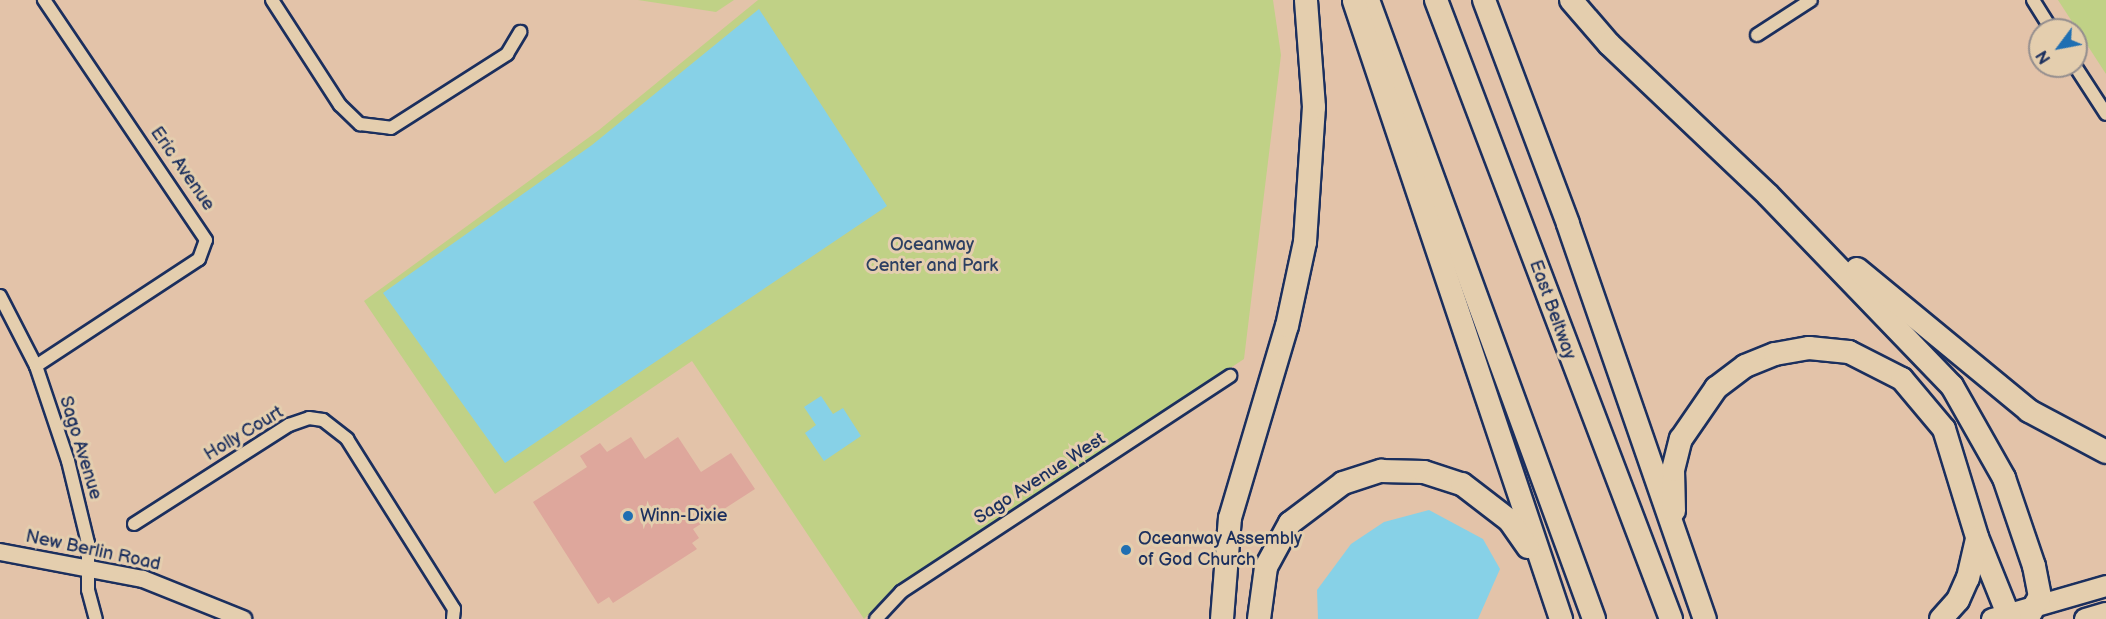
<!DOCTYPE html>
<style>
body{margin:0}
#map{position:relative;width:2106px;height:619px;overflow:hidden;background:#e3c3a9;font-family:"Balsamiq Sans",sans-serif}
div>[style]{position:absolute}
[style*='--x']{left:calc(var(--x)*1px);top:calc(var(--y)*1px);width:calc(var(--w)*1px);rotate:calc(var(--a)*1deg)}
.green>*{inset:0;background:#c0d186}
.water>*{inset:0;background:#87d1e7}
.building>*{inset:0;background:#dea79c}
.roads{filter:drop-shadow(2px 0 #1b2f5e) drop-shadow(-2px 0 #1b2f5e) drop-shadow(0 2px #1b2f5e) drop-shadow(0 -2px #1b2f5e)}
.street>*{height:12px;margin:-6px;padding:0 6px;transform-origin:6px;border-radius:6px;background:#e4ceae}
.secondary>*{height:16px;margin:-8px;padding:0 8px;transform-origin:8px;border-radius:8px;background:#e4ceae}
.primary>*{height:20px;margin:-10px;padding:0 10px;transform-origin:10px;border-radius:10px;background:#e4ceae}
.highway>*{height:22px;margin:-11px;padding:0 11px;transform-origin:11px;border-radius:11px;background:#e4ceae}
.dots>*{width:16px;height:16px;translate:-50% -50%;box-sizing:border-box;border:3px solid #e4ceae;border-radius:50%}
span{translate:-50% -50%;white-space:nowrap;text-align:center;line-height:1.15;-webkit-text-stroke:6px #e4ceae;paint-order:stroke}
.street-label{font-size:18px;color:#1b2f5e}
.park-label{font-size:18px;color:#2c3f62}
.poi-label{font-size:18px;color:#1b2f5e}
.left{translate:0 -50%;text-align:left}
.north{position:absolute;left:2028px;top:18px;width:60px;height:60px;box-sizing:border-box;background:#e4ceae;border:2px solid #948e8e;border-radius:50%;rotate:238deg;font-size:16px;font-weight:700;line-height:24px;text-align:center;color:#1b2f5e}
.north::after{content:'';display:block;margin:auto;width:21px;height:27px;background:#1f6fb2;clip-path:polygon(50% 0,100% 100%,50% 72%,0 100%)}
</style>
<div id="map">
<div class="green">
<div style="clip-path:polygon(638px 0,734px 0,716px 12px)"></div>
<div style="clip-path:polygon(758px 0,1273px 0,1281px 55px,1244px 359px,889px 593px,864px 619px,692px 361px,495px 494px,364px 301px,599px 130px)"></div>
<div style="clip-path:polygon(2058px 0,2106px 0,2106px 74px)"></div>
</div>
<div class="water">
<div style="clip-path:polygon(759px 9px,887px 206px,505px 463px,383px 293px,592px 145px)"></div>
<div style="clip-path:polygon(821px 396px,833px 414px,843px 408px,861px 436px,824px 461px,805px 433px,816px 425px,804px 407px)"></div>
<div style="clip-path:polygon(1429px 510px,1483px 539px,1500px 569px,1478px 619px,1318px 619px,1317px 590px,1351px 544px,1384px 522px)"></div>
</div>
<div class="building">
<div style="clip-path:polygon(631px 437px,645px 459px,678px 437px,701px 472px,731px 453px,755px 489px,693px 529px,699px 538px,692px 543px,697px 549px,613px 603px,609px 597px,598px 604px,533px 502px,587px 467px,580px 456px,600px 443px,607px 452px)"></div>
</div>
<div class="roads">
<div class="street">
<div style="--x:272;--y:0;--w:125;--a:57.1"></div>
<div style="--x:340;--y:105;--w:28;--a:44"></div>
<div style="--x:360;--y:124;--w:31;--a:7"></div>
<div style="--x:391;--y:128;--w:138;--a:-32.5"></div>
<div style="--x:507;--y:54;--w:26;--a:-59"></div>
<div style="--x:2033;--y:0;--w:36;--a:58"></div>
<div style="--x:1757;--y:35;--w:64;--a:-32.9"></div>
<div style="--x:2075;--y:66;--w:57;--a:57.1"></div>
<div style="--x:0;--y:296;--w:79;--a:62.8"></div>
<div style="--x:36;--y:366;--w:100;--a:71.4"></div>
<div style="--x:68;--y:461;--w:84;--a:76.3"></div>
<div style="--x:88;--y:543;--w:47;--a:90"></div>
<div style="--x:88;--y:590;--w:30;--a:75"></div>
<div style="--x:36;--y:366;--w:195;--a:-33.3"></div>
<div style="--x:199;--y:259;--w:20;--a:-70"></div>
<div style="--x:206;--y:240;--w:290;--a:-124"></div>
<div style="--x:134;--y:524;--w:184;--a:-32.6"></div>
<div style="--x:289;--y:425;--w:21;--a:-19"></div>
<div style="--x:309;--y:418;--w:14;--a:8"></div>
<div style="--x:323;--y:420;--w:31;--a:38"></div>
<div style="--x:347;--y:439;--w:201;--a:57.8"></div>
<div style="--x:454;--y:609;--w:10;--a:96"></div>
<div style="--x:876;--y:619;--w:37;--a:-47"></div>
<div style="--x:901;--y:592;--w:394;--a:-33.3"></div>
</div>
<div class="secondary">
<div style="--x:0;--y:552;--w:146;--a:10.7"></div>
<div style="--x:143;--y:579;--w:108;--a:21.8"></div>
</div>
<div class="primary">
<div style="--x:1992;--y:619;--w:119;--a:-16.1"></div>
<div style="--x:2085;--y:619;--w:22;--a:-16"></div>
</div>
<div class="highway">
<div style="--x:1368;--y:0;--w:659;--a:69.94"></div>
<div style="--x:1436;--y:0;--w:662;--a:69.21"></div>
<div style="--x:1484;--y:0;--w:239;--a:69.4"></div>
<div style="--x:1568;--y:224;--w:418;--a:70.9"></div>
<div style="--x:1571;--y:0;--w:58;--a:49.2"></div>
<div style="--x:1609;--y:44;--w:219;--a:43.5"></div>
<div style="--x:1768;--y:195;--w:265;--a:46.1"></div>
<div style="--x:1952;--y:386;--w:106;--a:60.5"></div>
<div style="--x:2004;--y:478;--w:93;--a:71.2"></div>
<div style="--x:2034;--y:566;--w:31;--a:79"></div>
<div style="--x:2040;--y:596;--w:26;--a:119"></div>
<div style="--x:1354;--y:1;--w:652;--a:71.48"></div>
<div style="--x:1857;--y:269;--w:223;--a:39.5"></div>
<div style="--x:2029;--y:411;--w:87;--a:28"></div>
<div style="--x:1674;--y:511;--w:41;--a:-91.4"></div>
<div style="--x:1673;--y:470;--w:32;--a:-76"></div>
<div style="--x:1681;--y:439;--w:62;--a:-55.5"></div>
<div style="--x:1716;--y:388;--w:36;--a:-37"></div>
<div style="--x:1745;--y:366;--w:32;--a:-22"></div>
<div style="--x:1775;--y:354;--w:35;--a:-10"></div>
<div style="--x:1809;--y:348;--w:40;--a:5.7"></div>
<div style="--x:1849;--y:352;--w:59;--a:27"></div>
<div style="--x:1902;--y:379;--w:65;--a:50"></div>
<div style="--x:1944;--y:429;--w:113;--a:73"></div>
<div style="--x:1977;--y:537;--w:88;--a:68.1"></div>
<div style="--x:1222;--y:619;--w:101;--a:-85.5"></div>
<div style="--x:1230;--y:518;--w:200;--a:-73.5"></div>
<div style="--x:1287;--y:326;--w:86;--a:-77.9"></div>
<div style="--x:1305;--y:242;--w:135;--a:-86.2"></div>
<div style="--x:1314;--y:107;--w:107;--a:-94.3"></div>
<div style="--x:1259;--y:619;--w:52;--a:-82.3"></div>
<div style="--x:1266;--y:567;--w:50;--a:-61.4"></div>
<div style="--x:1290;--y:523;--w:66;--a:-37"></div>
<div style="--x:1343;--y:483;--w:40;--a:-18"></div>
<div style="--x:1381;--y:471;--w:43;--a:1.3"></div>
<div style="--x:1424;--y:472;--w:40;--a:18"></div>
<div style="--x:1462;--y:484;--w:59;--a:37.5"></div>
<div style="--x:1509;--y:520;--w:33;--a:55"></div>
<div style="--x:1941;--y:619;--w:25;--a:-48"></div>
<div style="--x:1958;--y:600;--w:24;--a:-66"></div>
<div style="--x:1968;--y:578;--w:40;--a:-77"></div>
</div>
</div>
<div class="dots">
<div style="left:628px;top:516px;background:#1f6fb2"></div>
<div style="left:1126px;top:550px;background:#1f6fb2"></div>
</div>
<div class="street-label">
<span style="left:182px;top:169px;rotate:55deg">Eric Avenue</span>
<span style="left:1552px;top:310px;rotate:70deg">East Beltway</span>
<span style="left:244px;top:434px;rotate:-31deg">Holly Court</span>
<span style="left:80px;top:448px;rotate:73deg">Sago Avenue</span>
<span style="left:1040px;top:479px;rotate:-33deg">Sago Avenue West</span>
<span style="left:93px;top:551px;rotate:12deg">New Berlin Road</span>
</div>
<div class="park-label">
<span style="left:932px;top:256px">Oceanway<br>Center and Park</span>
</div>
<div class="poi-label">
<span class="left" style="left:640px;top:516px">Winn-Dixie</span>
<span class="left" style="left:1138px;top:550px">Oceanway Assembly<br>of God Church</span>
</div>
<div class="north">N</div>
</div>
